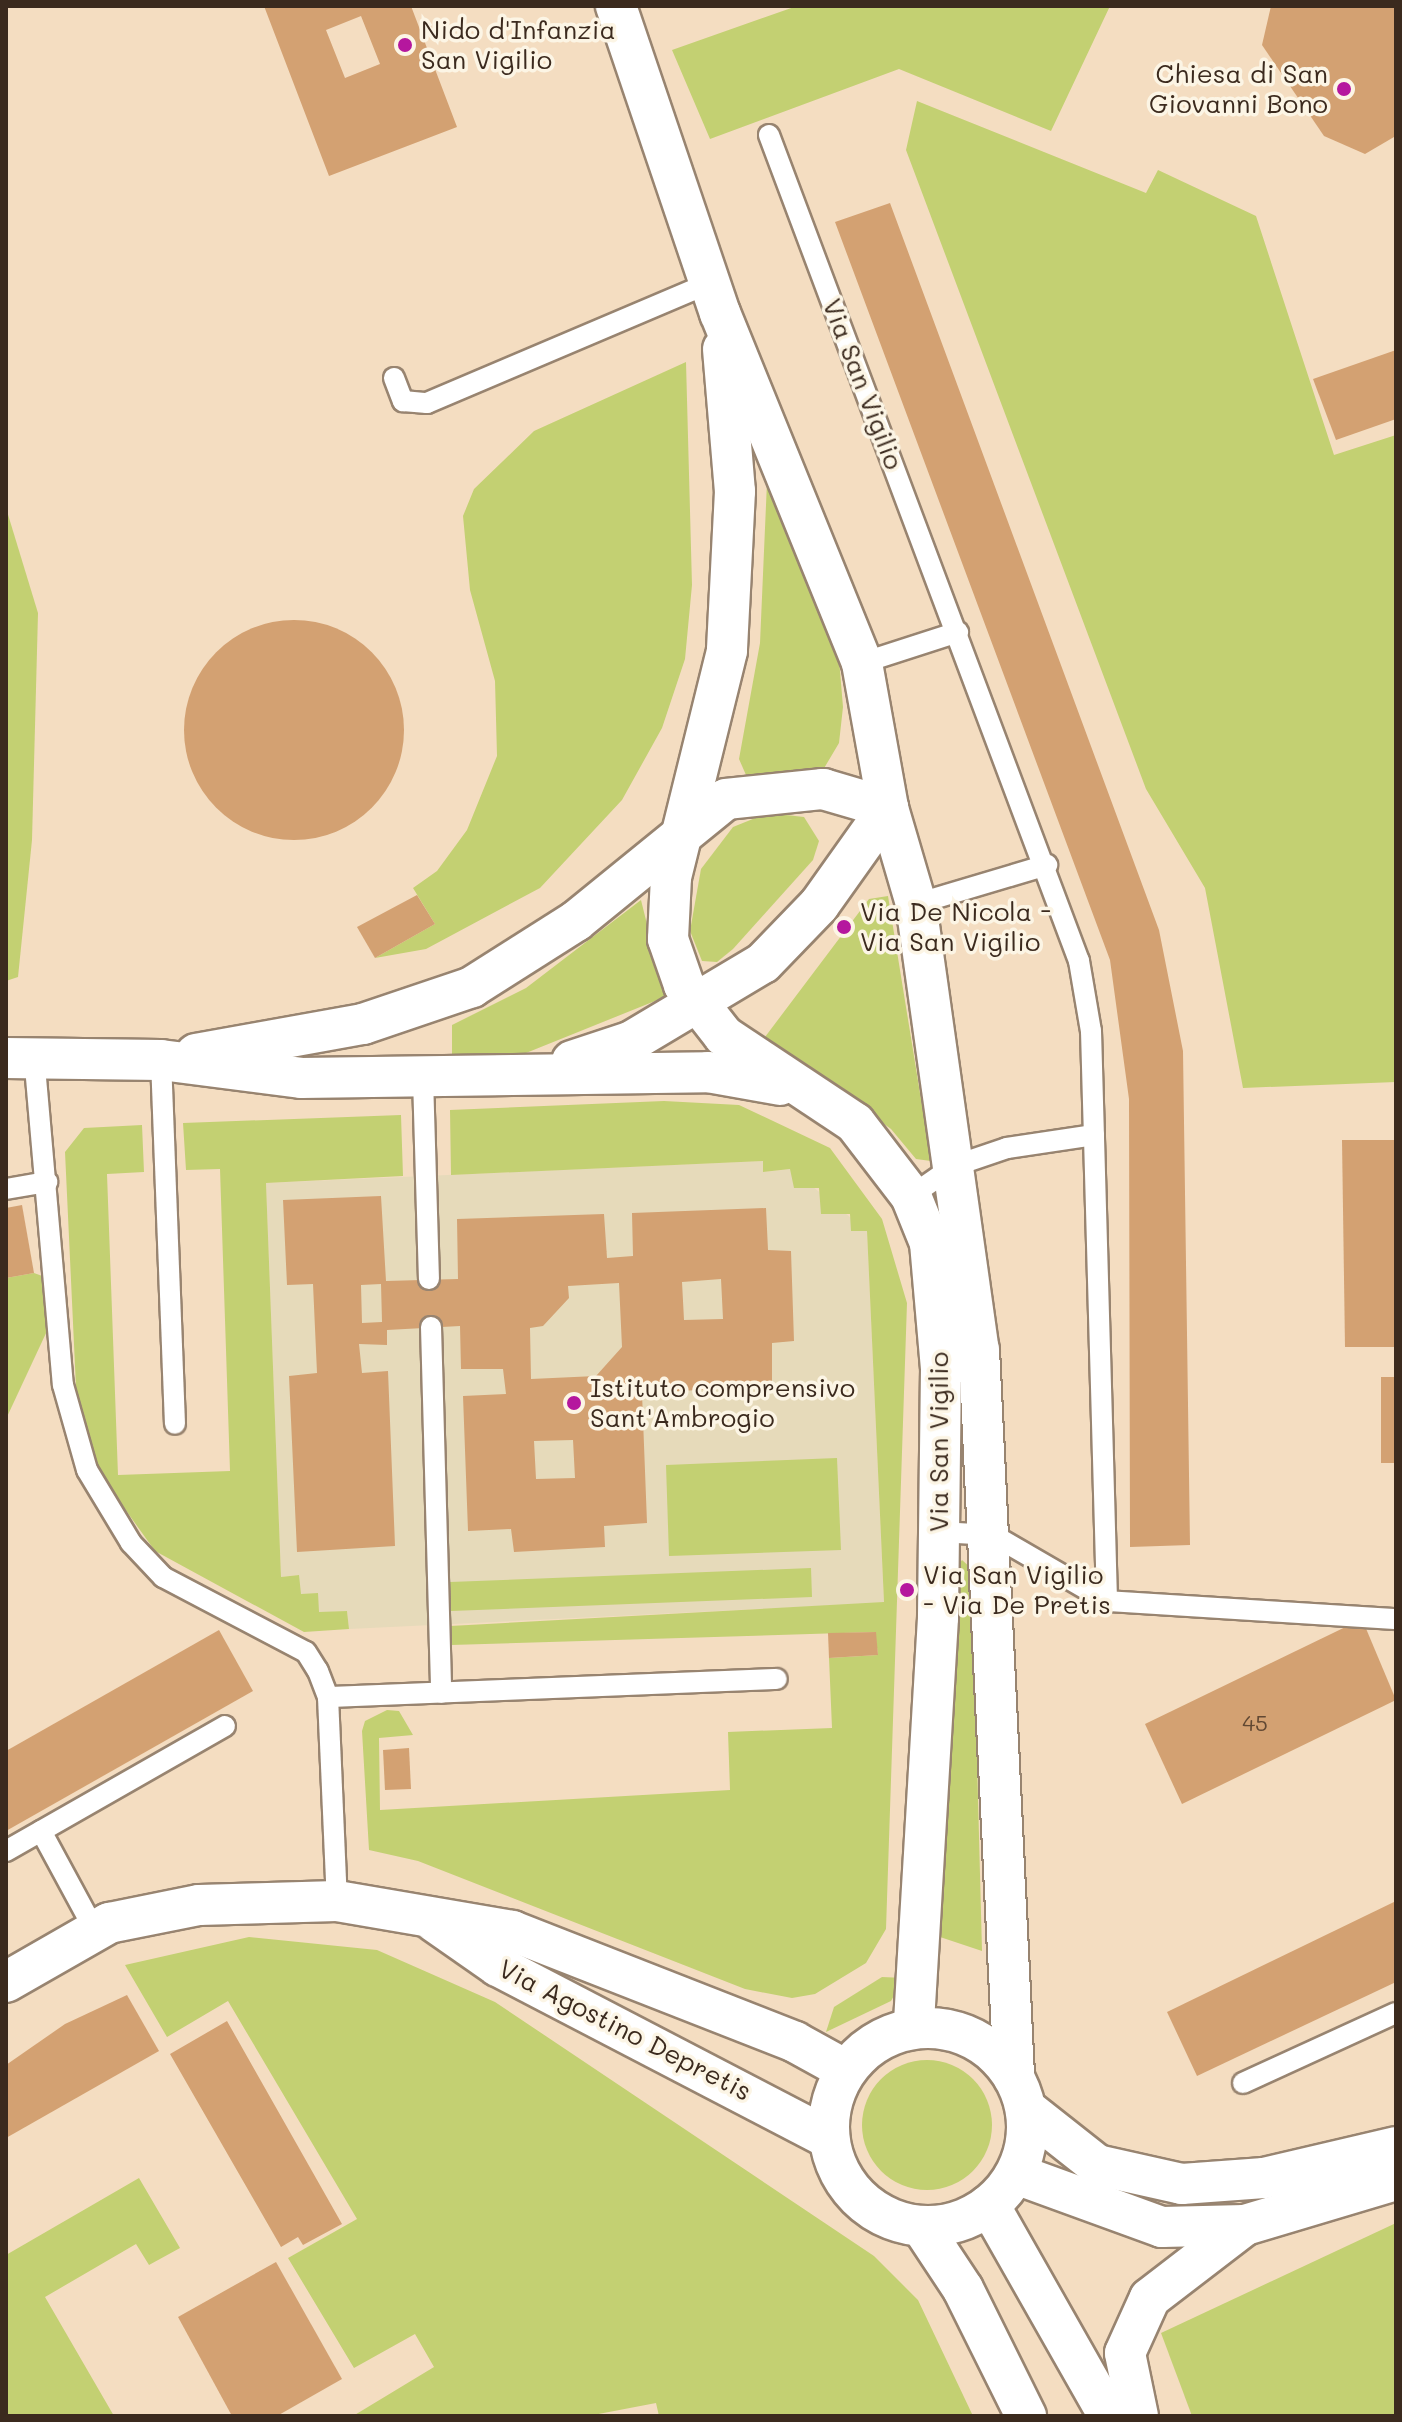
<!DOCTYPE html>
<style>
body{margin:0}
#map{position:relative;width:1402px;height:2422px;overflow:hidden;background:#f4ddc1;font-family:Mali,sans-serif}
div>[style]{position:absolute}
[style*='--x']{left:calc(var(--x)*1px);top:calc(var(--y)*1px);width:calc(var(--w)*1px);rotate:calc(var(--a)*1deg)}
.built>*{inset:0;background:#e6daba}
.green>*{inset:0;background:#c3d072}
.round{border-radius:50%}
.building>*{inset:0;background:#d3a172}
.roads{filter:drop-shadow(2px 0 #988470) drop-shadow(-2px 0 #988470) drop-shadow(0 2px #988470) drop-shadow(0 -2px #988470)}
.service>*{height:20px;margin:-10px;padding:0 10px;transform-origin:10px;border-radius:10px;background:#fff}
.minor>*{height:40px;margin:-20px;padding:0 20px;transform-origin:20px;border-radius:20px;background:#fff}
.minor>.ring{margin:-20px;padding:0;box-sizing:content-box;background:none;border:40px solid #fff;border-radius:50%}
.dots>*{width:22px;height:22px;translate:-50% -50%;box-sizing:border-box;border:4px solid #fcf5e5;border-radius:50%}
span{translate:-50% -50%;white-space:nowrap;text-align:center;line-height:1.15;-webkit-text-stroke:7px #fcf5e5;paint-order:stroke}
.number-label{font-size:22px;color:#614833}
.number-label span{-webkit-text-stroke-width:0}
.poi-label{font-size:26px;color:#3b2a1e}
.left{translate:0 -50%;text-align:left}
.right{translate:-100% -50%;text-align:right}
.street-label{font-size:26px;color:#3b2a1e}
.frame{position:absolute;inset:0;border:8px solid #3b2a1e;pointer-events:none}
</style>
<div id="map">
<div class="built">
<div style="clip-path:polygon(763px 1161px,764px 1172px,791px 1169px,867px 1231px,884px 1603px,349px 1629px,347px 1611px,318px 1613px,300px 1594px,298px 1575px,281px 1577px,266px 1183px)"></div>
</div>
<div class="green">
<div style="clip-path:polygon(797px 6px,1110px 6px,1051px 131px,899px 69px,710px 139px,672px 50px)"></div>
<div style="clip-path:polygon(917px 101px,1146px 193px,1158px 170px,1256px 216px,1334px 455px,1396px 435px,1396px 1082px,1243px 1088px,1205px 888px,1146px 789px,906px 150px)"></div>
<div style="clip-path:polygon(686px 362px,692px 585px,685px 659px,662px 728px,622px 800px,540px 888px,426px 949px,375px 958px,435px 924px,413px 888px,437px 871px,467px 830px,497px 756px,495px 681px,470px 590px,463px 516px,474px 489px,534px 431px)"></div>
<div style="clip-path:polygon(774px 477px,838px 647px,843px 707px,839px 743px,823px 770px,746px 775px,739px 759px,760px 643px,767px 482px)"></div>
<div style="clip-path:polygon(6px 508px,38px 613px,32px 840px,18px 977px,6px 981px)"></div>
<div style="clip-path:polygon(768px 813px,804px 817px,819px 841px,813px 860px,733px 949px,717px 962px,702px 961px,690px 931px,701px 869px,733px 827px)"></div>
<div style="clip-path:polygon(888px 896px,931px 1161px,916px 1159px,891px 1129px,765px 1037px,869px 899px)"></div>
<div style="clip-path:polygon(641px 900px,665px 997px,526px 1053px,452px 1056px,452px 1025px,526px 988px)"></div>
<div style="clip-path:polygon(664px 1101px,739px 1105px,830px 1148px,882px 1219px,907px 1303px,886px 1929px,866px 1963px,815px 1994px,792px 1998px,745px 1989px,418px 1861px,369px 1850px,362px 1731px,365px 1721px,387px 1710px,399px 1711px,413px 1735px,379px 1738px,380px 1810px,730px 1790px,728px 1732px,832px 1728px,829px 1658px,878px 1655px,875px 1632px,451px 1645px,450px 1626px,884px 1602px,867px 1231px,851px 1231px,850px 1214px,821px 1214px,819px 1188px,794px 1188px,790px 1169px,763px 1172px,763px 1161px,451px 1175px,450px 1110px)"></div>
<div style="clip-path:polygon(401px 1115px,403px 1176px,266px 1183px,281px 1577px,299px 1575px,301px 1594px,318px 1593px,319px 1612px,347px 1611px,349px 1629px,304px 1632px,155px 1551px,97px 1470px,76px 1387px,65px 1152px,84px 1128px,142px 1125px,144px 1172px,107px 1174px,118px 1475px,230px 1471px,220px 1169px,186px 1170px,183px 1123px)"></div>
<div style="clip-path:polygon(34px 1273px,45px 1277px,47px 1331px,6px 1419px,6px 1278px)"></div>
<div style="clip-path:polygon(837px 1458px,841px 1550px,669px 1556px,666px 1465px)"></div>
<div style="clip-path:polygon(962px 1560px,972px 1569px,982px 1951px,940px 1937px,955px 1569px)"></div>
<div style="clip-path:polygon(811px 1568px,812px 1597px,451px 1611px,450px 1582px)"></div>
<div style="clip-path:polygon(249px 1937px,377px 1950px,495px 2002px,874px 2256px,918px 2300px,973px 2416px,659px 2416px,656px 2403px,588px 2416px,353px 2416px,434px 2367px,415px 2334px,354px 2368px,288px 2258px,357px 2219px,228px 2001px,167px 2037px,125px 1965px)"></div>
<div style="clip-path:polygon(882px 1977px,904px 1978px,891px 2001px,826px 2032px,834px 2007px)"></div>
<div class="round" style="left:862px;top:2060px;width:130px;height:130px"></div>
<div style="clip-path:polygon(139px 2178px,180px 2248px,149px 2265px,136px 2244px,45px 2297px,114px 2416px,6px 2416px,6px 2255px)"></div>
<div style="clip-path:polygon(1396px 2223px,1396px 2416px,1192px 2416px,1161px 2333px)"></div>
</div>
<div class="building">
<div style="clip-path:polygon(evenodd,264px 6px,411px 6px,457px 127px,329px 176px,264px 6px,361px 16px,380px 64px,345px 78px,326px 30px,361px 16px)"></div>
<div style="clip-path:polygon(1271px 6px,1396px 6px,1394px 137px,1365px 154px,1324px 136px,1262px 45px)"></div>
<div style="clip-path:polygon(890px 203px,1159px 930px,1183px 1051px,1190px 1545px,1130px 1547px,1129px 1099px,1110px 960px,835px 222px)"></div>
<div style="clip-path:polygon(1396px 350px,1396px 419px,1336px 440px,1313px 379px)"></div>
<div class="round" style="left:184px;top:620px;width:220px;height:220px"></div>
<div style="clip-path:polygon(417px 895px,435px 924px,375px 958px,357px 927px)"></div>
<div style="clip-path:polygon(1342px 1140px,1396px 1140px,1396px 1347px,1345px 1347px)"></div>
<div style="clip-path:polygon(evenodd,381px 1196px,386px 1281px,458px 1279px,457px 1219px,604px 1214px,607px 1258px,633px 1256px,632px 1213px,766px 1208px,768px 1250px,791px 1251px,794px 1341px,772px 1343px,772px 1386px,642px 1393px,647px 1523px,604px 1526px,605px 1547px,514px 1552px,511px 1529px,468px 1531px,463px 1396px,506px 1394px,503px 1369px,461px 1369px,460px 1326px,387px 1330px,387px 1345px,359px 1344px,362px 1373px,388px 1371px,395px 1546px,297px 1552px,289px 1376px,317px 1373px,313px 1284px,287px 1285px,283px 1200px,381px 1196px,721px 1279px,723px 1319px,684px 1320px,682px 1282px,721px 1279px,381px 1196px,619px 1283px,622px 1347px,596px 1376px,531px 1379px,530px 1328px,543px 1326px,569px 1298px,568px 1286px,619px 1283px,381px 1196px,381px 1284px,382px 1322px,362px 1323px,361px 1285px,381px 1284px,381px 1196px,573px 1440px,575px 1478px,536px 1479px,534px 1441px,573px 1440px)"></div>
<div style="clip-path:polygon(22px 1205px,34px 1273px,6px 1278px,6px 1208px)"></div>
<div style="clip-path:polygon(1381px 1377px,1396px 1377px,1396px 1463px,1381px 1463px)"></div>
<div style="clip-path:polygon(1362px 1619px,1396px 1700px,1182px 1804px,1145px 1724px)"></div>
<div style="clip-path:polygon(219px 1630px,253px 1691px,6px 1831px,6px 1751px)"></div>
<div style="clip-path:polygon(876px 1632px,878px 1655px,829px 1658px,828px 1633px)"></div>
<div style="clip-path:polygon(409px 1748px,411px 1789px,385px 1790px,383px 1750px)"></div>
<div style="clip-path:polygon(1396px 1901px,1396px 1982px,1197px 2076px,1167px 2012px)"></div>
<div style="clip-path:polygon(127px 1995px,159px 2051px,6px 2138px,6px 2065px,65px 2024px)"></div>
<div style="clip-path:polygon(227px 2021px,342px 2224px,303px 2245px,298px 2237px,281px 2247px,170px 2054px)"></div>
<div style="clip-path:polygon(276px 2262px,342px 2379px,277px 2416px,232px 2416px,178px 2317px)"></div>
</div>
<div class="roads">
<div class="service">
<div style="--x:769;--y:135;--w:882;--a:69.43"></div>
<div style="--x:1079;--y:961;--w:71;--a:80.3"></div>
<div style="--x:1091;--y:1031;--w:570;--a:88.39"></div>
<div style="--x:394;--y:378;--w:25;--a:69"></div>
<div style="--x:403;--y:401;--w:24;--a:5"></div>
<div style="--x:427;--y:403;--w:307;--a:-23"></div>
<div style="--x:862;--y:663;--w:101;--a:-17.9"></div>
<div style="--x:916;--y:904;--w:137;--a:-16.6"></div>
<div style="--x:34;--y:1055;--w:331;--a:85"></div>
<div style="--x:63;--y:1385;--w:88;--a:74.2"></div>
<div style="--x:87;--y:1470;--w:85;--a:58.9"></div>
<div style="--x:131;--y:1543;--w:47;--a:46.7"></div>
<div style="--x:163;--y:1577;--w:161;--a:27.7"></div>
<div style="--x:306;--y:1652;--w:22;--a:58"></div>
<div style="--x:318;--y:1671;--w:28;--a:69"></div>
<div style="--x:328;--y:1697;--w:204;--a:87.5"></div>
<div style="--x:161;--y:1060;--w:364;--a:87.8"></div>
<div style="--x:423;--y:1078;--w:201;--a:88.3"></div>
<div style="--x:6;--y:1189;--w:42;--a:-9.7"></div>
<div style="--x:911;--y:1196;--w:52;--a:-34.9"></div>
<div style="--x:954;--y:1166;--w:56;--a:-18.8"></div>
<div style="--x:1007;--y:1148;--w:88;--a:-8.5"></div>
<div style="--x:431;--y:1327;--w:366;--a:88.4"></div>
<div style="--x:939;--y:1532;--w:54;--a:3.2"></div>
<div style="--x:993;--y:1535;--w:132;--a:30.1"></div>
<div style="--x:1107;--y:1601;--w:290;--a:3.6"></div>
<div style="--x:328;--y:1697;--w:449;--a:-2.3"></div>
<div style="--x:41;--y:1831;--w:114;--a:61.6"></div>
<div style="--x:6;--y:1851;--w:252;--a:-29.7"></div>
<div style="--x:1243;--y:2083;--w:168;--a:-24.6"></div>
</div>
<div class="minor">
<div style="--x:616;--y:6;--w:324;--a:71.3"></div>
<div style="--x:720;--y:313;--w:378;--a:67.9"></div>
<div style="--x:862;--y:663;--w:147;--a:79.8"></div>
<div style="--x:888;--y:808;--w:100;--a:73.7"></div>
<div style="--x:916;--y:904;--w:450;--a:82"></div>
<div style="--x:979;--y:1350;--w:728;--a:87.24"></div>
<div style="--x:723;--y:349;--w:143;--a:85.2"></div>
<div style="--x:735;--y:491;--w:160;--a:92.9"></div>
<div style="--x:727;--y:651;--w:233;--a:103.9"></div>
<div style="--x:671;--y:877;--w:62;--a:92.8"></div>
<div style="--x:668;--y:939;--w:49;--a:70.8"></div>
<div style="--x:684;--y:985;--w:65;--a:51.9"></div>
<div style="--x:724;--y:1036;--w:157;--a:33.6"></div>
<div style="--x:855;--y:1123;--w:92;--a:52.5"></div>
<div style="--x:911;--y:1196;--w:51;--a:68"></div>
<div style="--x:930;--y:1243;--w:126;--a:85"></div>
<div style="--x:941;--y:1369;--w:249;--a:90.7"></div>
<div style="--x:938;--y:1618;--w:411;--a:93.4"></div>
<div style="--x:196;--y:1054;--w:170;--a:-10.2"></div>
<div style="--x:363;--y:1024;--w:115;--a:-18.7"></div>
<div style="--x:472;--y:987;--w:123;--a:-32.4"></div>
<div style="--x:576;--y:921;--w:193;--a:-39.1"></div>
<div style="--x:726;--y:799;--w:98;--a:-5.9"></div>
<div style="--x:823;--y:789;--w:68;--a:16.3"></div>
<div style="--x:6;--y:1058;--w:155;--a:0.7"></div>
<div style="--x:161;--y:1060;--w:141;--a:7.3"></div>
<div style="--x:301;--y:1078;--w:407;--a:-0.8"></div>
<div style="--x:708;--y:1072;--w:73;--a:10.2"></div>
<div style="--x:572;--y:1061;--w:63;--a:-18.4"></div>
<div style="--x:632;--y:1041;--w:152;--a:-30.8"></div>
<div style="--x:763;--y:963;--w:81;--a:-46"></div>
<div style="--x:819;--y:905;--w:119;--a:-54.6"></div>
<div style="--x:435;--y:1922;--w:77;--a:34.9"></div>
<div style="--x:498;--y:1966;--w:372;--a:27.5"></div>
<div style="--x:6;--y:1982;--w:119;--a:-29.8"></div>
<div style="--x:109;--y:1923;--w:92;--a:-11.3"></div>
<div style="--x:199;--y:1905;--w:138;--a:-1.7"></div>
<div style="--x:337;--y:1901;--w:178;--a:9.7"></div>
<div style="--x:512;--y:1931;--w:304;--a:21.4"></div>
<div style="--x:795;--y:2042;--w:58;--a:28.8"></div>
<div class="ring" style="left:829px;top:2028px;width:158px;height:158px"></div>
<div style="--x:1026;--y:2109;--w:90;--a:38.3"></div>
<div style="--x:1097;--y:2165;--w:87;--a:12.6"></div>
<div style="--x:1182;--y:2184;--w:82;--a:-4.2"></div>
<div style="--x:1264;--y:2178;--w:136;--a:-13.2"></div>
<div style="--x:1016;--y:2174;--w:155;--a:20"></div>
<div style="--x:1162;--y:2227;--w:83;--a:-1.4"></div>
<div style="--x:1245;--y:2225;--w:158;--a:-16.6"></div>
<div style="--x:989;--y:2205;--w:243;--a:60.4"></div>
<div style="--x:922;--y:2227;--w:74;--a:56.5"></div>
<div style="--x:963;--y:2289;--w:142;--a:63.6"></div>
<div style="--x:1138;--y:2416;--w:64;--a:-101.7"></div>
<div style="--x:1125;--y:2353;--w:60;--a:-65.6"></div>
<div style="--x:1150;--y:2298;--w:120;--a:-37.5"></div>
</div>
</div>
<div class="dots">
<div style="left:405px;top:45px;background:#b5179e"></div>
<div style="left:1344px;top:89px;background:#b5179e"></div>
<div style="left:844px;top:927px;background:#b5179e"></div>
<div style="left:574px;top:1403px;background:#b5179e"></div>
<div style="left:907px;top:1590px;background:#b5179e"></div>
</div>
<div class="number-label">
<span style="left:1255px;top:1723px">45</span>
</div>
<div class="poi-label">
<span class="left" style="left:421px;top:45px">Nido d'Infanzia<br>San Vigilio</span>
<span class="right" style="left:1328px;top:89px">Chiesa di San<br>Giovanni Bono</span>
<span class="left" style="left:860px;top:927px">Via De Nicola -<br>Via San Vigilio</span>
<span class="left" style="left:590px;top:1403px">Istituto comprensivo<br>Sant'Ambrogio</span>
<span class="left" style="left:923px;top:1590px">Via San Vigilio<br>- Via De Pretis</span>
</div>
<div class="street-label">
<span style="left:863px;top:384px;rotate:69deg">Via San Vigilio</span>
<span style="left:939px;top:1442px;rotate:-90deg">Via San Vigilio</span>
<span style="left:625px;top:2030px;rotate:27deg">Via Agostino Depretis</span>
</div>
<div class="frame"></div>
</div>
